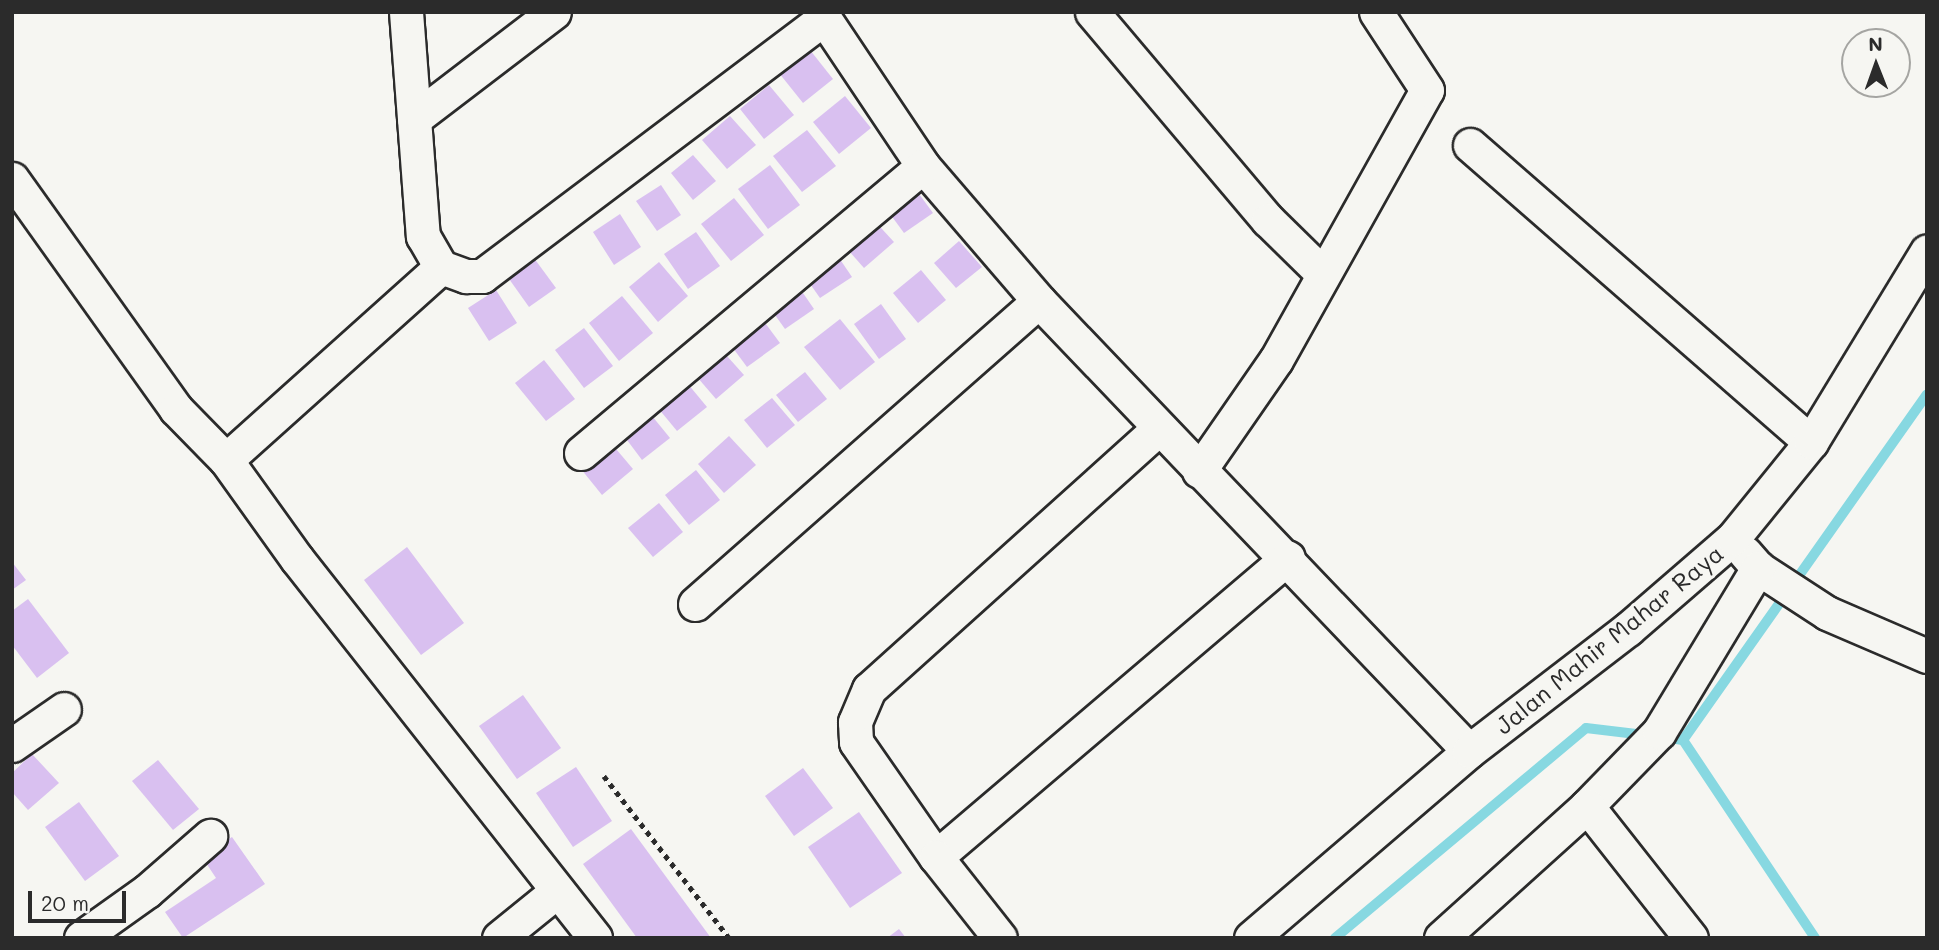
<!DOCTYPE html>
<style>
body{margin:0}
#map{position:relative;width:1939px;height:950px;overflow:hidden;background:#f6f6f2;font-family:Mali,sans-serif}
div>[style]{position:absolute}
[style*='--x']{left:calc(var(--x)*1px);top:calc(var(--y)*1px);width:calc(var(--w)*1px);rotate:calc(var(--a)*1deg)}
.stream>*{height:10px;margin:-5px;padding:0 5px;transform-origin:5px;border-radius:5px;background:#87d8e1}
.building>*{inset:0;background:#d9c0f0}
.path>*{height:4.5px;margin-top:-2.25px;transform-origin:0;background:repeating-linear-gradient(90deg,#2b2b2b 0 5px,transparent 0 10px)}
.roads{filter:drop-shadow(2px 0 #2b2b2b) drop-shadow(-2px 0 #2b2b2b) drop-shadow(0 2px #2b2b2b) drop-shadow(0 -2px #2b2b2b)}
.minor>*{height:33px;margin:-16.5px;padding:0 16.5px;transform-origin:16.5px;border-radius:16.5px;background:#f6f6f2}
span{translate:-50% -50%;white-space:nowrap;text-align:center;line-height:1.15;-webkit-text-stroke:6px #f6f6f2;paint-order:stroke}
.street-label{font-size:24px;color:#2b2b2b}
.frame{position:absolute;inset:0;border:14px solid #2b2b2b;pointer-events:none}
.north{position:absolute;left:1841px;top:28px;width:70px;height:70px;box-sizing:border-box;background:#f6f6f2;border:2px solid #a5a5a2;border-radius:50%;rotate:359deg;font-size:19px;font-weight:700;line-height:28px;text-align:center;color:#2b2b2b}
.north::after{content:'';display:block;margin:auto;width:24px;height:32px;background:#2b2b2b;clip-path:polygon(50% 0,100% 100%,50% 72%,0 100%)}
.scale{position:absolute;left:28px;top:891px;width:98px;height:32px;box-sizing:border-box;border:4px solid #2b2b2b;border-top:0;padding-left:9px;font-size:21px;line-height:24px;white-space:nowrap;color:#2b2b2b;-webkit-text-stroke:5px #f6f6f2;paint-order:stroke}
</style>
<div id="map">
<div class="stream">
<div style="--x:1663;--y:737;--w:20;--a:9"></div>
<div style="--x:1683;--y:740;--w:238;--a:56.3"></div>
<div style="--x:1683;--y:740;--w:423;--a:-54.8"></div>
<div style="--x:1335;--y:938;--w:327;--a:-39.9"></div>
<div style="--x:1586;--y:728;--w:59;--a:6.8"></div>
</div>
<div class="building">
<div style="clip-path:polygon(810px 50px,833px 79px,803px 103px,779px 73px)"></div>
<div style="clip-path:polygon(769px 85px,794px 115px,764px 139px,740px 109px)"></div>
<div style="clip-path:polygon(845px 96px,871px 128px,839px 154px,813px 122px)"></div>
<div style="clip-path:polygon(730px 116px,756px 145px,727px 169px,702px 140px)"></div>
<div style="clip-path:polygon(807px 130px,836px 166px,802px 192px,773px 156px)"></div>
<div style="clip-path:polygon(693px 155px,716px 181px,693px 200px,671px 173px)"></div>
<div style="clip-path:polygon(770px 165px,800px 205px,768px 229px,738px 189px)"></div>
<div style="clip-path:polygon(911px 183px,933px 213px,904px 233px,882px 203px)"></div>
<div style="clip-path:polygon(661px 185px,681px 215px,657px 231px,636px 201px)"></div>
<div style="clip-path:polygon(734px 198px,764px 235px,731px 261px,701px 224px)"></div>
<div style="clip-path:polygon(620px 214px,641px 247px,614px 265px,593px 232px)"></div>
<div style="clip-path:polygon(870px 216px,894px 242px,864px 268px,841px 242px)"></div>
<div style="clip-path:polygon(696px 232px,720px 266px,688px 289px,664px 254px)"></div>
<div style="clip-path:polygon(959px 241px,982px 267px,956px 288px,934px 263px)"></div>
<div style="clip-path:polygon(833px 249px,852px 277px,820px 298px,801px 271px)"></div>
<div style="clip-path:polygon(531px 254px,556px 288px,529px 307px,504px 272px)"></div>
<div style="clip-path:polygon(659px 262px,688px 296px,658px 322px,629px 287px)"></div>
<div style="clip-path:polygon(921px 270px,946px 300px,918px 323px,893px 293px)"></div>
<div style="clip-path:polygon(794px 280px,814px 309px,785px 329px,765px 301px)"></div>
<div style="clip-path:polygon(496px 290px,517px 323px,489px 341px,468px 308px)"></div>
<div style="clip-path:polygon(622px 296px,653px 333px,619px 361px,589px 323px)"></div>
<div style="clip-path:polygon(881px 304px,906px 339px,879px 359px,854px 324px)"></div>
<div style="clip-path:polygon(757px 312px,780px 343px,747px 367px,724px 336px)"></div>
<div style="clip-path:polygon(840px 319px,875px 362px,840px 390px,804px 347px)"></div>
<div style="clip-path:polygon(584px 328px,613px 366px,584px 388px,555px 350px)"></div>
<div style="clip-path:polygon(718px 346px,744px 375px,716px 399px,691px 370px)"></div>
<div style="clip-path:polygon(544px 360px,575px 399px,546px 421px,515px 383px)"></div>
<div style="clip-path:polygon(805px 372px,827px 399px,798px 422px,776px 395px)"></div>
<div style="clip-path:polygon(683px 378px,707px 407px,677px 431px,653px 402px)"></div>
<div style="clip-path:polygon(772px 398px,795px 425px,767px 448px,744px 420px)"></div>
<div style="clip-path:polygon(648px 411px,670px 438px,642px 460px,621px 432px)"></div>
<div style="clip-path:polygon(729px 436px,756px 465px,724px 493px,698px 464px)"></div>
<div style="clip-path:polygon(611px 443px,633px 469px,602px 495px,581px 469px)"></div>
<div style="clip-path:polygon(696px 470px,720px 500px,689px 525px,665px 495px)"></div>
<div style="clip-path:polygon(659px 503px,683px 532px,653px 557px,628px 528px)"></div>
<div style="clip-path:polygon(407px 547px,464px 623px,421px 655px,364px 580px)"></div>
<div style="clip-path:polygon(12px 562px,26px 580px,12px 590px)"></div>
<div style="clip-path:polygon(28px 599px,69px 653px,37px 678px,12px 645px,12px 611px)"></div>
<div style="clip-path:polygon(523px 695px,561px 748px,517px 779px,479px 726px)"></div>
<div style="clip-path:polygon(32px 754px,59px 783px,28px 810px,12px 792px,12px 773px)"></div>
<div style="clip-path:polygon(158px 760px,199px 809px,173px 830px,132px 781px)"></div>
<div style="clip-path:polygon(576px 767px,612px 821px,573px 847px,536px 793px)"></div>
<div style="clip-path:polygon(803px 768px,833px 808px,794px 836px,765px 796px)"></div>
<div style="clip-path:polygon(79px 802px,119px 856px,85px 881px,45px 827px)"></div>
<div style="clip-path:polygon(859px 812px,902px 873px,850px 908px,808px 847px)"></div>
<div style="clip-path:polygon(631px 829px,711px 938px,637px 938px,583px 864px)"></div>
<div style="clip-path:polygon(232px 837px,265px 884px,183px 938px,165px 912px,216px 878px,202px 857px)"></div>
<div style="clip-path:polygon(899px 929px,906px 938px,887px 938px)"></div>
</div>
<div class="path">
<div style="--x:604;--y:776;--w:205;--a:52.3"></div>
</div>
<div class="roads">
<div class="minor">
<div style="--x:406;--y:12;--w:225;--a:85.7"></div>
<div style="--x:423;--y:236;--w:36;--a:60"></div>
<div style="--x:441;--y:267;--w:27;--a:20"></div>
<div style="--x:466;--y:276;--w:16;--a:0"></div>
<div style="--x:482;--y:276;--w:428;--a:-37"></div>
<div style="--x:824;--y:18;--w:178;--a:56.2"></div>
<div style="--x:923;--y:166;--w:178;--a:49.3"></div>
<div style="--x:1039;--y:301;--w:622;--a:46.3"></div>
<div style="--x:1092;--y:12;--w:272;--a:49.8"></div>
<div style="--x:1268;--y:220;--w:77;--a:44.5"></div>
<div style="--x:414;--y:119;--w:176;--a:-37.4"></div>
<div style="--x:1470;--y:145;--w:452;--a:41.1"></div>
<div style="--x:12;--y:179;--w:282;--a:54.5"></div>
<div style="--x:176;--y:409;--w:71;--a:45.6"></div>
<div style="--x:226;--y:460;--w:122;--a:54.4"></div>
<div style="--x:297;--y:559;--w:482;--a:51.8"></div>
<div style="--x:1158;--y:429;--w:389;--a:138"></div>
<div style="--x:869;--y:689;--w:36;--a:113"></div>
<div style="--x:855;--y:722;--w:20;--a:87"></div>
<div style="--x:856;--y:742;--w:140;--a:55.2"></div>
<div style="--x:936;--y:857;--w:462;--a:-40.4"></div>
<div style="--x:581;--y:453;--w:446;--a:-40"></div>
<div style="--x:226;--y:460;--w:289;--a:-41.9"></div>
<div style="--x:1199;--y:471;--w:135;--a:-55.3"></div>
<div style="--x:1276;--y:360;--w:309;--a:-60.8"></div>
<div style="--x:1427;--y:90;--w:93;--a:-123.2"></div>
<div style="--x:1745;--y:553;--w:20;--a:49"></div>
<div style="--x:1758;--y:568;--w:82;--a:33.1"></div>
<div style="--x:1827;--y:613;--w:109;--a:23.3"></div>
<div style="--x:695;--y:604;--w:458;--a:-41.4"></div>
<div style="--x:12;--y:745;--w:63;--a:-34.7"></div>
<div style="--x:1587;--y:806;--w:103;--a:-45.8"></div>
<div style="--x:1659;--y:732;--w:192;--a:-58.9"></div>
<div style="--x:936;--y:857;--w:103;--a:51.7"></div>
<div style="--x:81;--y:938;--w:81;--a:-35.5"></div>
<div style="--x:147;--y:891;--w:84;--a:-41.1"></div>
<div style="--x:499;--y:938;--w:75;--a:-39"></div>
<div style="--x:1251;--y:938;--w:287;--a:-40.6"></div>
<div style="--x:1469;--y:751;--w:200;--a:-37.5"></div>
<div style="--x:1628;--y:629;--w:139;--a:-40.9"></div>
<div style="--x:1733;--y:538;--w:124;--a:-50.9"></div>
<div style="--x:1811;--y:442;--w:223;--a:-58.7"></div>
<div style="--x:1441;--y:938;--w:197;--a:-42.1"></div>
<div style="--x:1587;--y:806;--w:168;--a:51.8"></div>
</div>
</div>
<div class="street-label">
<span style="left:1609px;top:639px;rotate:-39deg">Jalan Mahir Mahar Raya</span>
</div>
<div class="frame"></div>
<div class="north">N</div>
<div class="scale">20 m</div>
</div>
